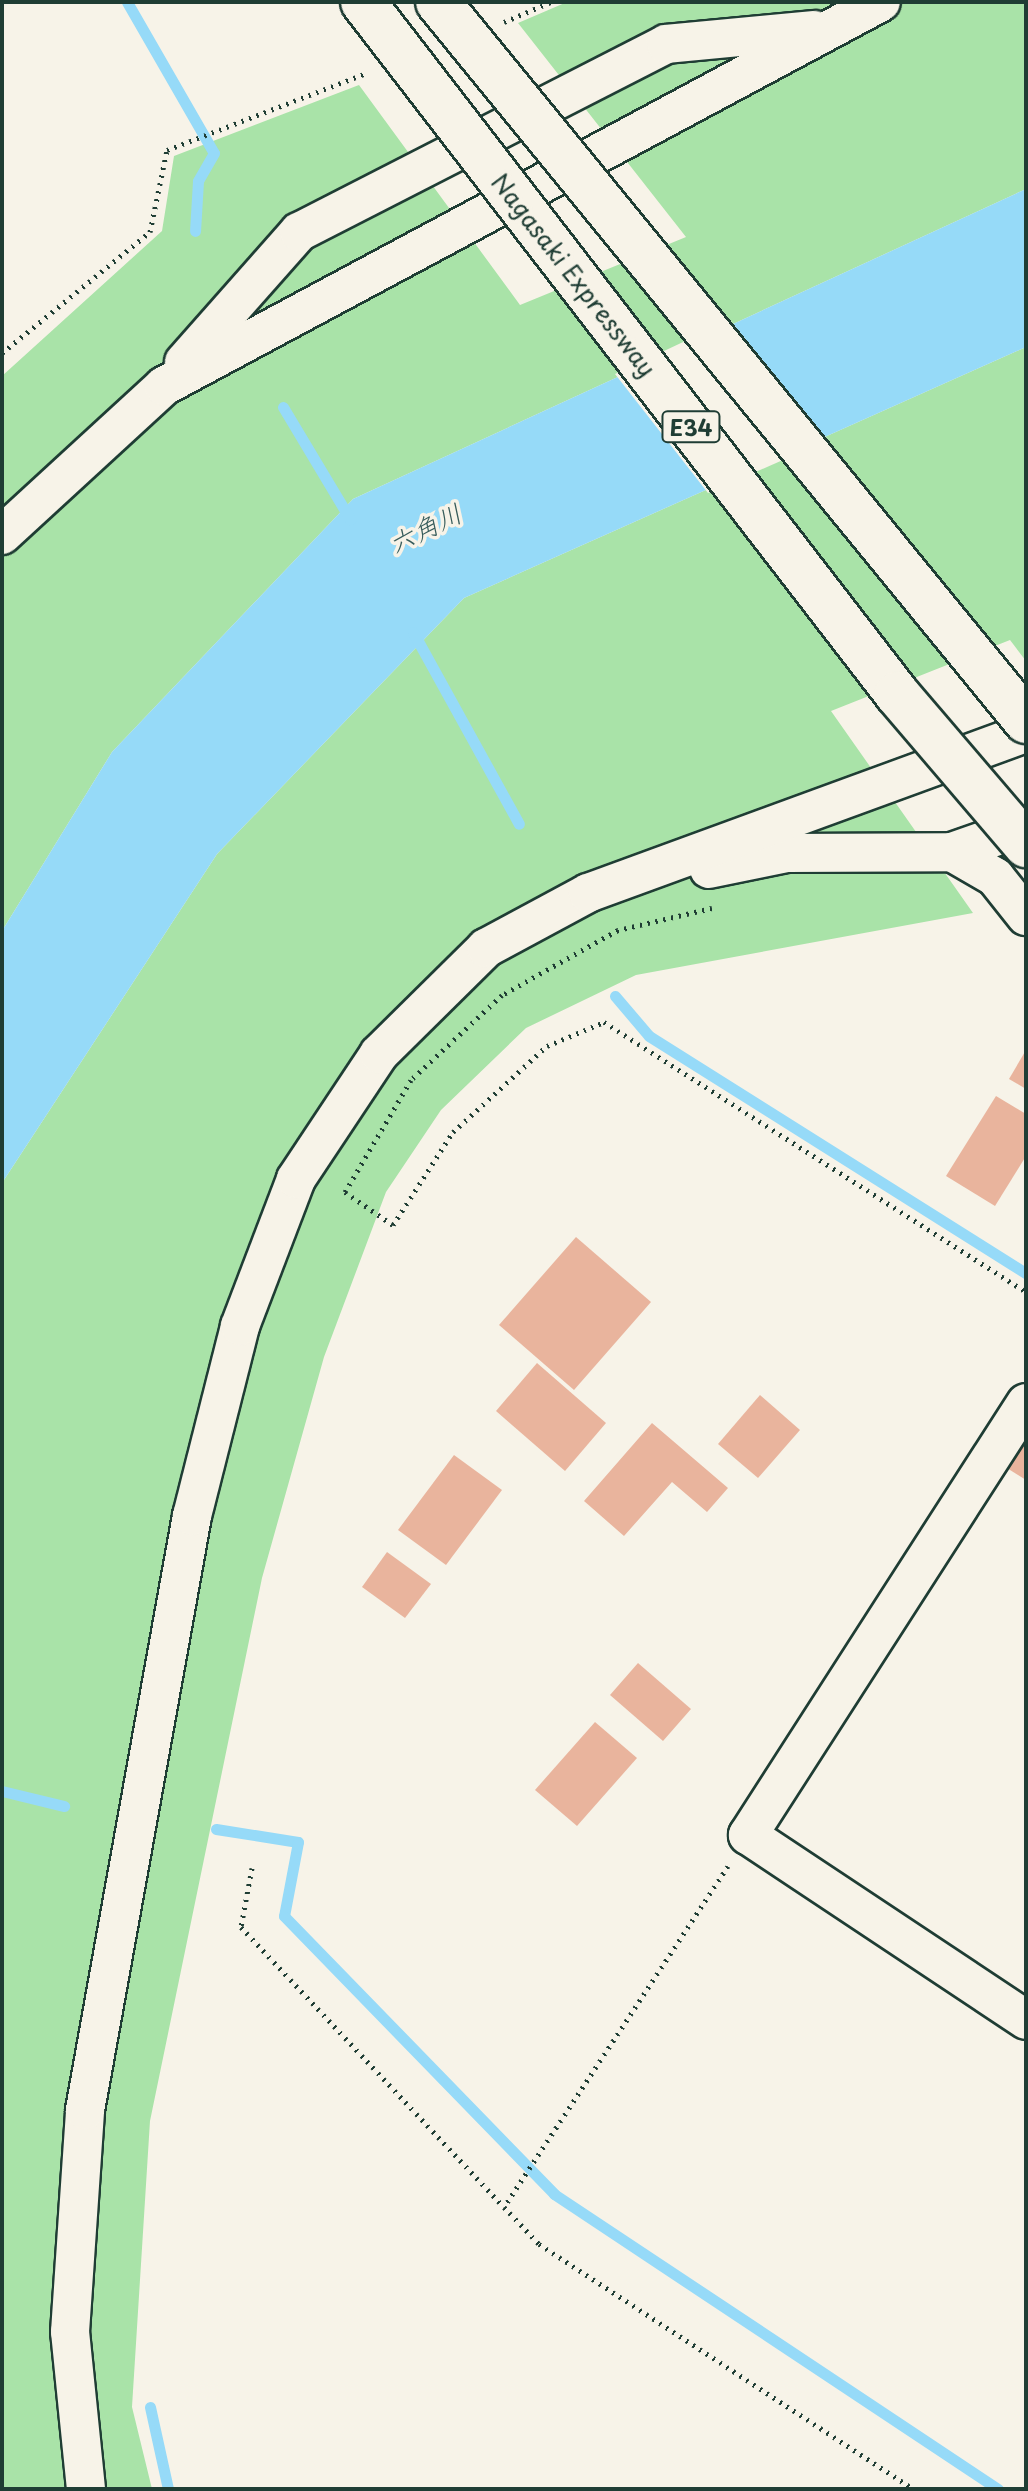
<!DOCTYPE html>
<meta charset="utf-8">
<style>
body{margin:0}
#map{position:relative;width:1028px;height:2491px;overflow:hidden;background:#f7f3e8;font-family:"Playpen Sans","Klee One",sans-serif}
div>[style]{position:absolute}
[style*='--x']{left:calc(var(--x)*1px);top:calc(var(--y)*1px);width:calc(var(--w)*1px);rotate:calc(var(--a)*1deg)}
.green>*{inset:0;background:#a9e3a8}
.water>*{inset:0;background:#96daf8}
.pier>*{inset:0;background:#f7f3e8}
.stream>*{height:11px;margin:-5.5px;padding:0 5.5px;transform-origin:5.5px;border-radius:5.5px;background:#96daf8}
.building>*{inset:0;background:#e9b49d}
.path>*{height:5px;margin-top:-2.5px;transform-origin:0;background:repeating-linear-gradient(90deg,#1f3d34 0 2px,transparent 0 8px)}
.roads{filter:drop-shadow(2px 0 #1f3d34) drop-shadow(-2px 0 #1f3d34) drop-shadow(0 2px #1f3d34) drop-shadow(0 -2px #1f3d34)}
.street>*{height:38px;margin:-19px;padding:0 19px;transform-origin:19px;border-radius:19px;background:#f7f3e8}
.bridges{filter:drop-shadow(2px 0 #1f3d34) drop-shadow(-2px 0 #1f3d34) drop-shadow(0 2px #1f3d34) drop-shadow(0 -2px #1f3d34)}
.highway-bridge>*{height:44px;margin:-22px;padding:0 22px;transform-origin:22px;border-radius:22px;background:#f7f3e8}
span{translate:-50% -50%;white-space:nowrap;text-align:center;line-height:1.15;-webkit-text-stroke:7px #f7f3e8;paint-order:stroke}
.shield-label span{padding:2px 6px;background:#f7f3e8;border:2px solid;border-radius:6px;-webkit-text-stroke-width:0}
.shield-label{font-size:22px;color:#1f3d34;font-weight:700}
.street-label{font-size:24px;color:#1f3d34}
.water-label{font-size:26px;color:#375c5b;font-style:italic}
.frame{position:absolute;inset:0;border:4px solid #1f3d34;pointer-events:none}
</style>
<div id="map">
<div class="green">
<div style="clip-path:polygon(567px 2px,1026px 2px,1026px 189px,353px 499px,112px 752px,2px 931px,2px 376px,162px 231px,174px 156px,359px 85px,520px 305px,686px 237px,518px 23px)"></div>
<div style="clip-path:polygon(1026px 347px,1026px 661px,1010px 640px,831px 711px,973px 913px,636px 975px,526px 1028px,441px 1110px,386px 1192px,324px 1357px,262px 1578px,150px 2121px,132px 2407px,152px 2489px,2px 2489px,2px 1183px,217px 854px,464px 598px)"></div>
</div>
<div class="water">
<div style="clip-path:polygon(1026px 189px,1026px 347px,464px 598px,217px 854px,2px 1183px,2px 931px,112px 752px,353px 499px)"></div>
</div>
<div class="pier">
<div style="clip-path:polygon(730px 320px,828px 440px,708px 493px,615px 374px)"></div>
</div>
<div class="stream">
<div style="--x:127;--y:2;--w:174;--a:60.1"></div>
<div style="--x:214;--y:153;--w:32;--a:120"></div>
<div style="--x:198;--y:181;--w:50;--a:93.4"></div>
<div style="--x:283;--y:407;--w:131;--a:59.1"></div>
<div style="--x:413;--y:632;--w:219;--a:61.1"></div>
<div style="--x:615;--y:996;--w:52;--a:49.6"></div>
<div style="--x:649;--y:1036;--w:445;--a:32.2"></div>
<div style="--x:2;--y:1791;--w:64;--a:13.6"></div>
<div style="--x:216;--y:1829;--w:83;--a:9"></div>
<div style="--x:298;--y:1842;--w:75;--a:100.7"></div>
<div style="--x:284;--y:1916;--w:388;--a:45.8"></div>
<div style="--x:554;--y:2194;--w:533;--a:33.6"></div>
<div style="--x:150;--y:2407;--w:84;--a:77.6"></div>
</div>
<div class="building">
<div style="clip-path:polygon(1026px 1050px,1026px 1089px,1009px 1079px)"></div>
<div style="clip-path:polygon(996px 1096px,1026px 1114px,1026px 1156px,995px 1206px,946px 1176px)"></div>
<div style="clip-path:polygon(576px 1237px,651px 1302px,574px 1390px,499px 1325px)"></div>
<div style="clip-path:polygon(537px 1363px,606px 1423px,565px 1471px,496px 1411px)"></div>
<div style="clip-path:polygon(760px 1395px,800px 1430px,758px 1478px,718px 1444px)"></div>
<div style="clip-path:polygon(652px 1423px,728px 1488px,707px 1512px,672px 1482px,624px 1536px,584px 1501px)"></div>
<div style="clip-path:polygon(1026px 1426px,1026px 1480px,1002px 1465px)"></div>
<div style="clip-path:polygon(454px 1455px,502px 1490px,446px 1565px,398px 1530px)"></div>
<div style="clip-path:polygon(387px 1552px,431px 1584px,405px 1618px,362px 1587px)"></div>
<div style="clip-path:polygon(638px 1663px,691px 1709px,663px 1741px,610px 1695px)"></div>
<div style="clip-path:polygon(595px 1722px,637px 1758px,577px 1826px,535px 1790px)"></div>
</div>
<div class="path">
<div style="--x:504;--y:22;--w:51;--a:-23.1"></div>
<div style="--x:2;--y:353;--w:191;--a:-39.3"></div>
<div style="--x:150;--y:232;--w:84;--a:-78.3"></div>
<div style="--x:167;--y:150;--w:214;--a:-21.1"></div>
<div style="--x:712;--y:908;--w:97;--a:166.8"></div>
<div style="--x:618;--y:930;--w:133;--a:150.7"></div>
<div style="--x:502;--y:995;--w:125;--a:137"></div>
<div style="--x:411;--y:1080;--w:130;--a:120.5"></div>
<div style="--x:345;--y:1192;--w:58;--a:34.5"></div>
<div style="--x:393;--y:1225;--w:111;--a:-57.2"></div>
<div style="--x:453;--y:1132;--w:127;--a:-42.5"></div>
<div style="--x:547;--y:1046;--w:62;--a:-22.8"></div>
<div style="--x:604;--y:1022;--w:501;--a:32.61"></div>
<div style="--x:728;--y:1866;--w:408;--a:123.3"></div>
<div style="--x:504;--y:2207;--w:51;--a:46.6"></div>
<div style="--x:539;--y:2244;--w:448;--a:33.2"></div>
<div style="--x:252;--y:1868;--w:60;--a:100.6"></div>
<div style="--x:241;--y:1927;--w:384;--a:46.8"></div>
</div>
<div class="roads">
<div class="street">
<div style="--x:184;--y:362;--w:174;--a:-48.5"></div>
<div style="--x:299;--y:232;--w:412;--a:-27.1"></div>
<div style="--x:666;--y:44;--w:149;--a:-5.4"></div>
<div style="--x:2;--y:535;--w:220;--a:-42.6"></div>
<div style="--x:164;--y:386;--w:813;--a:-28.17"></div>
<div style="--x:952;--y:852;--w:50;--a:30.2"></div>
<div style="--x:995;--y:877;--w:50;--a:51.5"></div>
<div style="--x:709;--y:869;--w:80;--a:-11.6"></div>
<div style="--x:787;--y:853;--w:165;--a:-0.3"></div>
<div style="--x:952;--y:852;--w:78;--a:-19.4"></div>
<div style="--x:1026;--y:1403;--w:514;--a:122.76"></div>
<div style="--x:748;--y:1835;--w:334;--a:33.6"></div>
<div style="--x:86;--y:2489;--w:158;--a:-95.8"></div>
<div style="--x:70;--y:2332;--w:223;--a:-86.1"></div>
<div style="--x:85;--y:2110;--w:604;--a:-79.79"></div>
<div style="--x:192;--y:1516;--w:196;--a:-75.8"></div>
<div style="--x:240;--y:1326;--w:157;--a:-69.1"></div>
<div style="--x:296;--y:1179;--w:150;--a:-56.4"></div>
<div style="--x:379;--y:1054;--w:151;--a:-44.7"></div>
<div style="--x:486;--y:948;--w:116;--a:-28.3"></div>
<div style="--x:588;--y:893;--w:466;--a:-20.1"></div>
</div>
</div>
<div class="bridges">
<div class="highway-bridge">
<div style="--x:363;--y:2;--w:874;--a:52.34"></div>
<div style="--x:897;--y:694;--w:199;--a:49.5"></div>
<div style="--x:438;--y:2;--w:929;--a:50.72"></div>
</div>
</div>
<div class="shield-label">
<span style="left:691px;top:427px">E34</span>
</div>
<div class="street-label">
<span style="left:574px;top:275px;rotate:52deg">Nagasaki Expressway</span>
</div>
<div class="water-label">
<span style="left:425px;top:528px;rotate:-26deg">六角川</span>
</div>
<div class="frame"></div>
</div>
